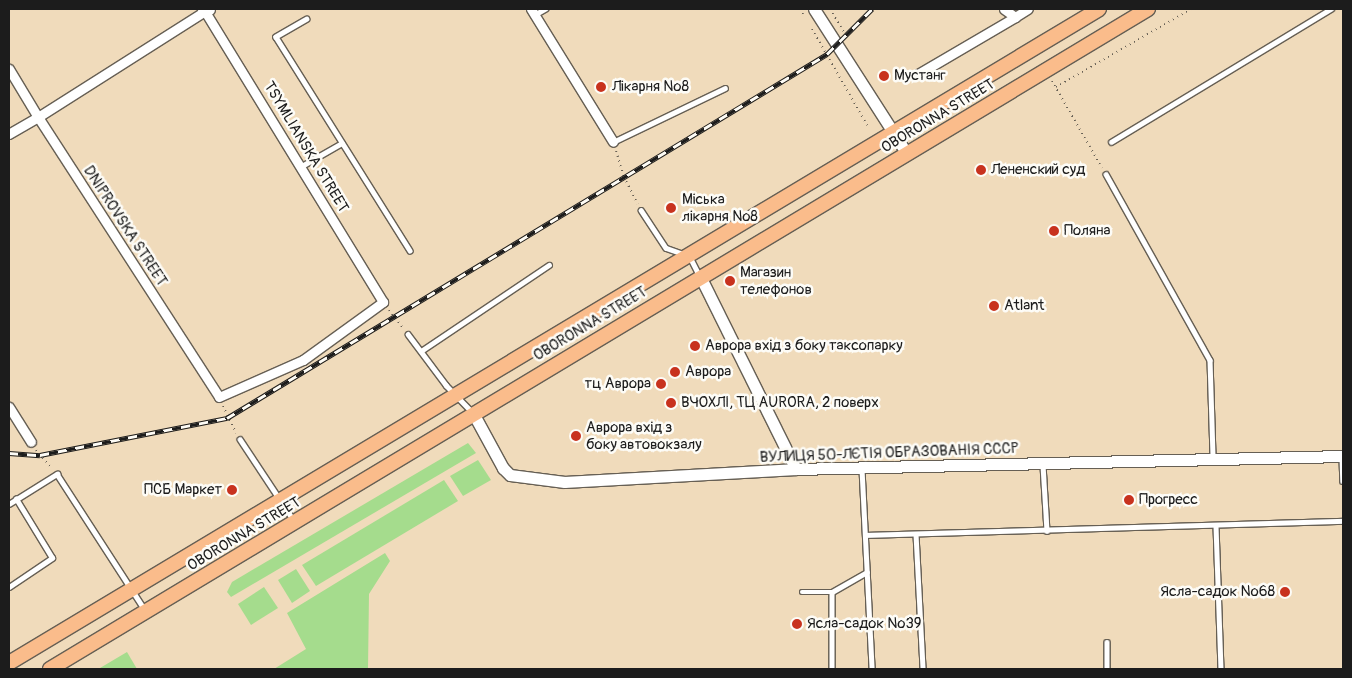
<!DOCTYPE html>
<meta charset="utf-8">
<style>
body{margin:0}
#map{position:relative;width:1352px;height:678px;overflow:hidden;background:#f0dbbb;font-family:Pangolin,sans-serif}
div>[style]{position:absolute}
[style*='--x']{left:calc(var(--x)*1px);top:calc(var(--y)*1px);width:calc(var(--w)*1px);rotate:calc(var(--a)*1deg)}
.green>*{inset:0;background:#a5dc8d}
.path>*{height:2px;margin-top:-1px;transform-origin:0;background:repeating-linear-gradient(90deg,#665f54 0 1px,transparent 0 5px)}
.roads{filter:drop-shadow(1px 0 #665f54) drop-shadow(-1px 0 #665f54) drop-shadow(0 1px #665f54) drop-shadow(0 -1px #665f54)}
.service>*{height:4.5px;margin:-2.25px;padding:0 2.25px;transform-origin:2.25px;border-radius:2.25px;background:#fff}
.minor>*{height:9px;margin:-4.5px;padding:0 4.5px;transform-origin:4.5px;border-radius:4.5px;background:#fff}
.tertiary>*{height:11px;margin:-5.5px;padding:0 5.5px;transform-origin:5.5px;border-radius:5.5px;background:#fff}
.primary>*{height:14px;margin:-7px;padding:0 7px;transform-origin:7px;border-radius:7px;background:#fabc8b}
.rail>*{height:5px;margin-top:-2.5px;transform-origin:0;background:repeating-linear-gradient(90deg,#fdfcf7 0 9px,#1c1c1c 0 18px);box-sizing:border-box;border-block:1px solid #1c1c1c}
.dots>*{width:14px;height:14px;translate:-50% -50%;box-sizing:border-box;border:2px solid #fdfcf7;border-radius:50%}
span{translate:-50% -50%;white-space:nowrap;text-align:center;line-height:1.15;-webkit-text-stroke:5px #fdfcf7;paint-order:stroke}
.poi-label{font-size:15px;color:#1c1c1c}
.left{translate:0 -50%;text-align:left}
.right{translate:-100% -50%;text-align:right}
.street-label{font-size:15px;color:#1c1c1c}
.frame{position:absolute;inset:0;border:10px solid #1c1c1c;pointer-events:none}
</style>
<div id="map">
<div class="green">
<div style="clip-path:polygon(468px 443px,476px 453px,231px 597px,227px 592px,232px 582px)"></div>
<div style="clip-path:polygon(478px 460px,491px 480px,463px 496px,450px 476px)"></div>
<div style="clip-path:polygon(444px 480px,458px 501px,316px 586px,302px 565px)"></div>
<div style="clip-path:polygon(385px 553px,390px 561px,369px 594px,368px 669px,274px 669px,306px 649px,287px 613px)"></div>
<div style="clip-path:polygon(296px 569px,310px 591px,292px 603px,278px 580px)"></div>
<div style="clip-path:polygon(264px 587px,278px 608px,251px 625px,238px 604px)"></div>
<div style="clip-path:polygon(127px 652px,137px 669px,101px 669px,100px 668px)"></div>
</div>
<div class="path">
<div style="--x:800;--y:9;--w:6;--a:59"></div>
<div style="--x:830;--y:9;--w:26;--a:59"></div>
<div style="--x:812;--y:29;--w:111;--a:60.2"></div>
<div style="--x:1052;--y:81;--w:100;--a:60.1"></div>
<div style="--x:1056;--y:87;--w:156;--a:-30"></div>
<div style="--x:616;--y:151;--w:27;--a:73"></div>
<div style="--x:624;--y:177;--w:30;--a:63"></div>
<div style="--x:389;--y:310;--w:23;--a:52"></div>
<div style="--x:223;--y:406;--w:30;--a:64"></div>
<div style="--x:36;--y:450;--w:23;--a:49"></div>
</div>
<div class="roads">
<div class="service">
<div style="--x:534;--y:15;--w:13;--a:-29"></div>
<div style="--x:307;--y:19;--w:36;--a:150"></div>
<div style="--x:276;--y:37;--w:252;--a:57.9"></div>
<div style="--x:613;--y:142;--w:124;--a:-25.7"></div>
<div style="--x:1111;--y:142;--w:257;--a:-31.2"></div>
<div style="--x:300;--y:167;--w:48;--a:-29.7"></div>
<div style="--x:1106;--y:174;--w:213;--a:60.8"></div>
<div style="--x:1210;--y:360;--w:98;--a:88.2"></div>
<div style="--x:641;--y:210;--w:45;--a:56.7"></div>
<div style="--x:666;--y:248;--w:18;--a:19"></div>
<div style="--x:690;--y:257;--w:22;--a:63"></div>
<div style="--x:408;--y:334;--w:64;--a:53.3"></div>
<div style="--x:446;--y:385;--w:39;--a:46"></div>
<div style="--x:421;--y:351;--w:154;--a:-33.9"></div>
<div style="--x:240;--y:439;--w:98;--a:56.6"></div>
<div style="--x:1342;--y:458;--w:23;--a:88"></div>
<div style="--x:1043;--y:465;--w:66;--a:86.5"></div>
<div style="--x:862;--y:469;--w:200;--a:87.1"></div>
<div style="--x:9;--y:504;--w:57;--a:-32"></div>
<div style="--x:57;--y:474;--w:162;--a:57.1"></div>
<div style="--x:1216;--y:526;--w:143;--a:88"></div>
<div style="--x:916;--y:534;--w:135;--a:87"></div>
<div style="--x:866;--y:535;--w:477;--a:-1.7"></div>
<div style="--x:9;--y:587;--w:52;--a:-34"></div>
<div style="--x:52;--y:558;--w:69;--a:-121.4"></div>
<div style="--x:802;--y:592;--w:30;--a:0"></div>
<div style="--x:832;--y:592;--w:77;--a:90"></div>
<div style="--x:832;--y:592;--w:40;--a:-29.7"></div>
<div style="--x:1107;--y:642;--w:27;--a:90"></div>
</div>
<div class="minor">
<div style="--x:531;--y:9;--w:156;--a:58.3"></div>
<div style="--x:1004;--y:9;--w:14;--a:36"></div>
<div style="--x:1015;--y:17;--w:15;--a:-32"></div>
<div style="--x:9;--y:69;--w:56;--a:58.9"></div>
<div style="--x:38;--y:117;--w:333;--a:57.1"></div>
<div style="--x:219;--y:397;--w:92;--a:-23.8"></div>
<div style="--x:303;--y:360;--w:99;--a:-35.9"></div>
<div style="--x:383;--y:302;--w:341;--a:-121.5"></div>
<div style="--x:205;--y:11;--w:198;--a:147.6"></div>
<div style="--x:38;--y:117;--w:34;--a:150"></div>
<div style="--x:918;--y:74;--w:113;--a:-30.4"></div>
<div style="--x:9;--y:407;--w:41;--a:57.8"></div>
</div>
<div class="tertiary">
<div style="--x:203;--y:9;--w:6;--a:0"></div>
<div style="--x:814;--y:9;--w:172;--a:57.3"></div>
<div style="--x:701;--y:278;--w:213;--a:63.6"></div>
<div style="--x:473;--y:413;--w:63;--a:61.4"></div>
<div style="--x:503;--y:468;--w:10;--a:45"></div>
<div style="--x:510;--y:475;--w:55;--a:7.3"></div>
<div style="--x:565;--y:482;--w:231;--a:-3.2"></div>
<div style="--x:796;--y:469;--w:547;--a:-1.36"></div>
</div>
<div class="primary">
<div style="--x:9;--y:663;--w:1271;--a:-30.96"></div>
<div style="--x:50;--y:669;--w:1281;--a:-31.01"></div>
</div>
</div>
<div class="rail">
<div style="--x:9;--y:453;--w:31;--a:4"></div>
<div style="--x:40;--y:455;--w:191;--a:-11.2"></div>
<div style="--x:227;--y:418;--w:702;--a:-31.24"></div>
<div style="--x:827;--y:54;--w:64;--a:-45"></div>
</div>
<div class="dots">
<div style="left:884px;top:76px;background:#c8321e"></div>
<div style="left:601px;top:87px;background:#c8321e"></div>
<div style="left:981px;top:170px;background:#c8321e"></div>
<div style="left:671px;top:208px;background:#c8321e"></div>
<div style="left:1054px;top:231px;background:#c8321e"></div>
<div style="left:730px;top:281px;background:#c8321e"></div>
<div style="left:994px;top:306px;background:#c8321e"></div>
<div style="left:695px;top:346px;background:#c8321e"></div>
<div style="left:675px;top:372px;background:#c8321e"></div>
<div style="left:661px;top:384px;background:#c8321e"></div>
<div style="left:671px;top:403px;background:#c8321e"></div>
<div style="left:576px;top:436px;background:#c8321e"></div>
<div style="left:232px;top:490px;background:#c8321e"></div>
<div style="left:1129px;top:500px;background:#c8321e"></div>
<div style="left:1285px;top:592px;background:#c8321e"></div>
<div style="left:797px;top:624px;background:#c8321e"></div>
</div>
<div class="poi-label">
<span class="left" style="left:894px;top:76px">Мустанг</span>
<span class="left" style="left:612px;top:87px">Лікарня №8</span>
<span class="left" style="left:991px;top:170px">Лененский суд</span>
<span class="left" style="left:682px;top:208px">Міська<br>лікарня №8</span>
<span class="left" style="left:1064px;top:231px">Поляна</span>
<span class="left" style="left:740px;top:281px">Магазин<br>телефонов</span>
<span class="left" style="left:1004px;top:306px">Atlant</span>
<span class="left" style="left:705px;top:346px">Аврора вхід з боку таксопарку</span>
<span class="left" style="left:685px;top:372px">Аврора</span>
<span class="right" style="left:651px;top:384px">тц Аврора</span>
<span class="left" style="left:681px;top:403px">ВЧОХЛІ, ТЦ AURORA, 2 поверх</span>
<span class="left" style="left:586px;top:436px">Аврора вхід з<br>боку автовокзалу</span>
<span class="right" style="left:222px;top:490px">ПСБ Маркет</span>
<span class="left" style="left:1139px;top:500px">Прогресс</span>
<span class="right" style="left:1275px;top:592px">Ясла-садок №68</span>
<span class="left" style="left:807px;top:624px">Ясла-садок №39</span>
</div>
<div class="street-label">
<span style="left:938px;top:116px;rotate:-31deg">OBORONNA STREET</span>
<span style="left:306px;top:147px;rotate:59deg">TSYMLIANSKA STREET</span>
<span style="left:125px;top:226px;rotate:57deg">DNIPROVSKA STREET</span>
<span style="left:590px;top:324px;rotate:-31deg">OBORONNA STREET</span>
<span style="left:889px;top:453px;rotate:-2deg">ВУЛИЦЯ 50-ЛЄТІЯ ОБРАЗОВАНІЯ СССР</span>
<span style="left:244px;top:534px;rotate:-31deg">OBORONNA STREET</span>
</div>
<div class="frame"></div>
</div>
